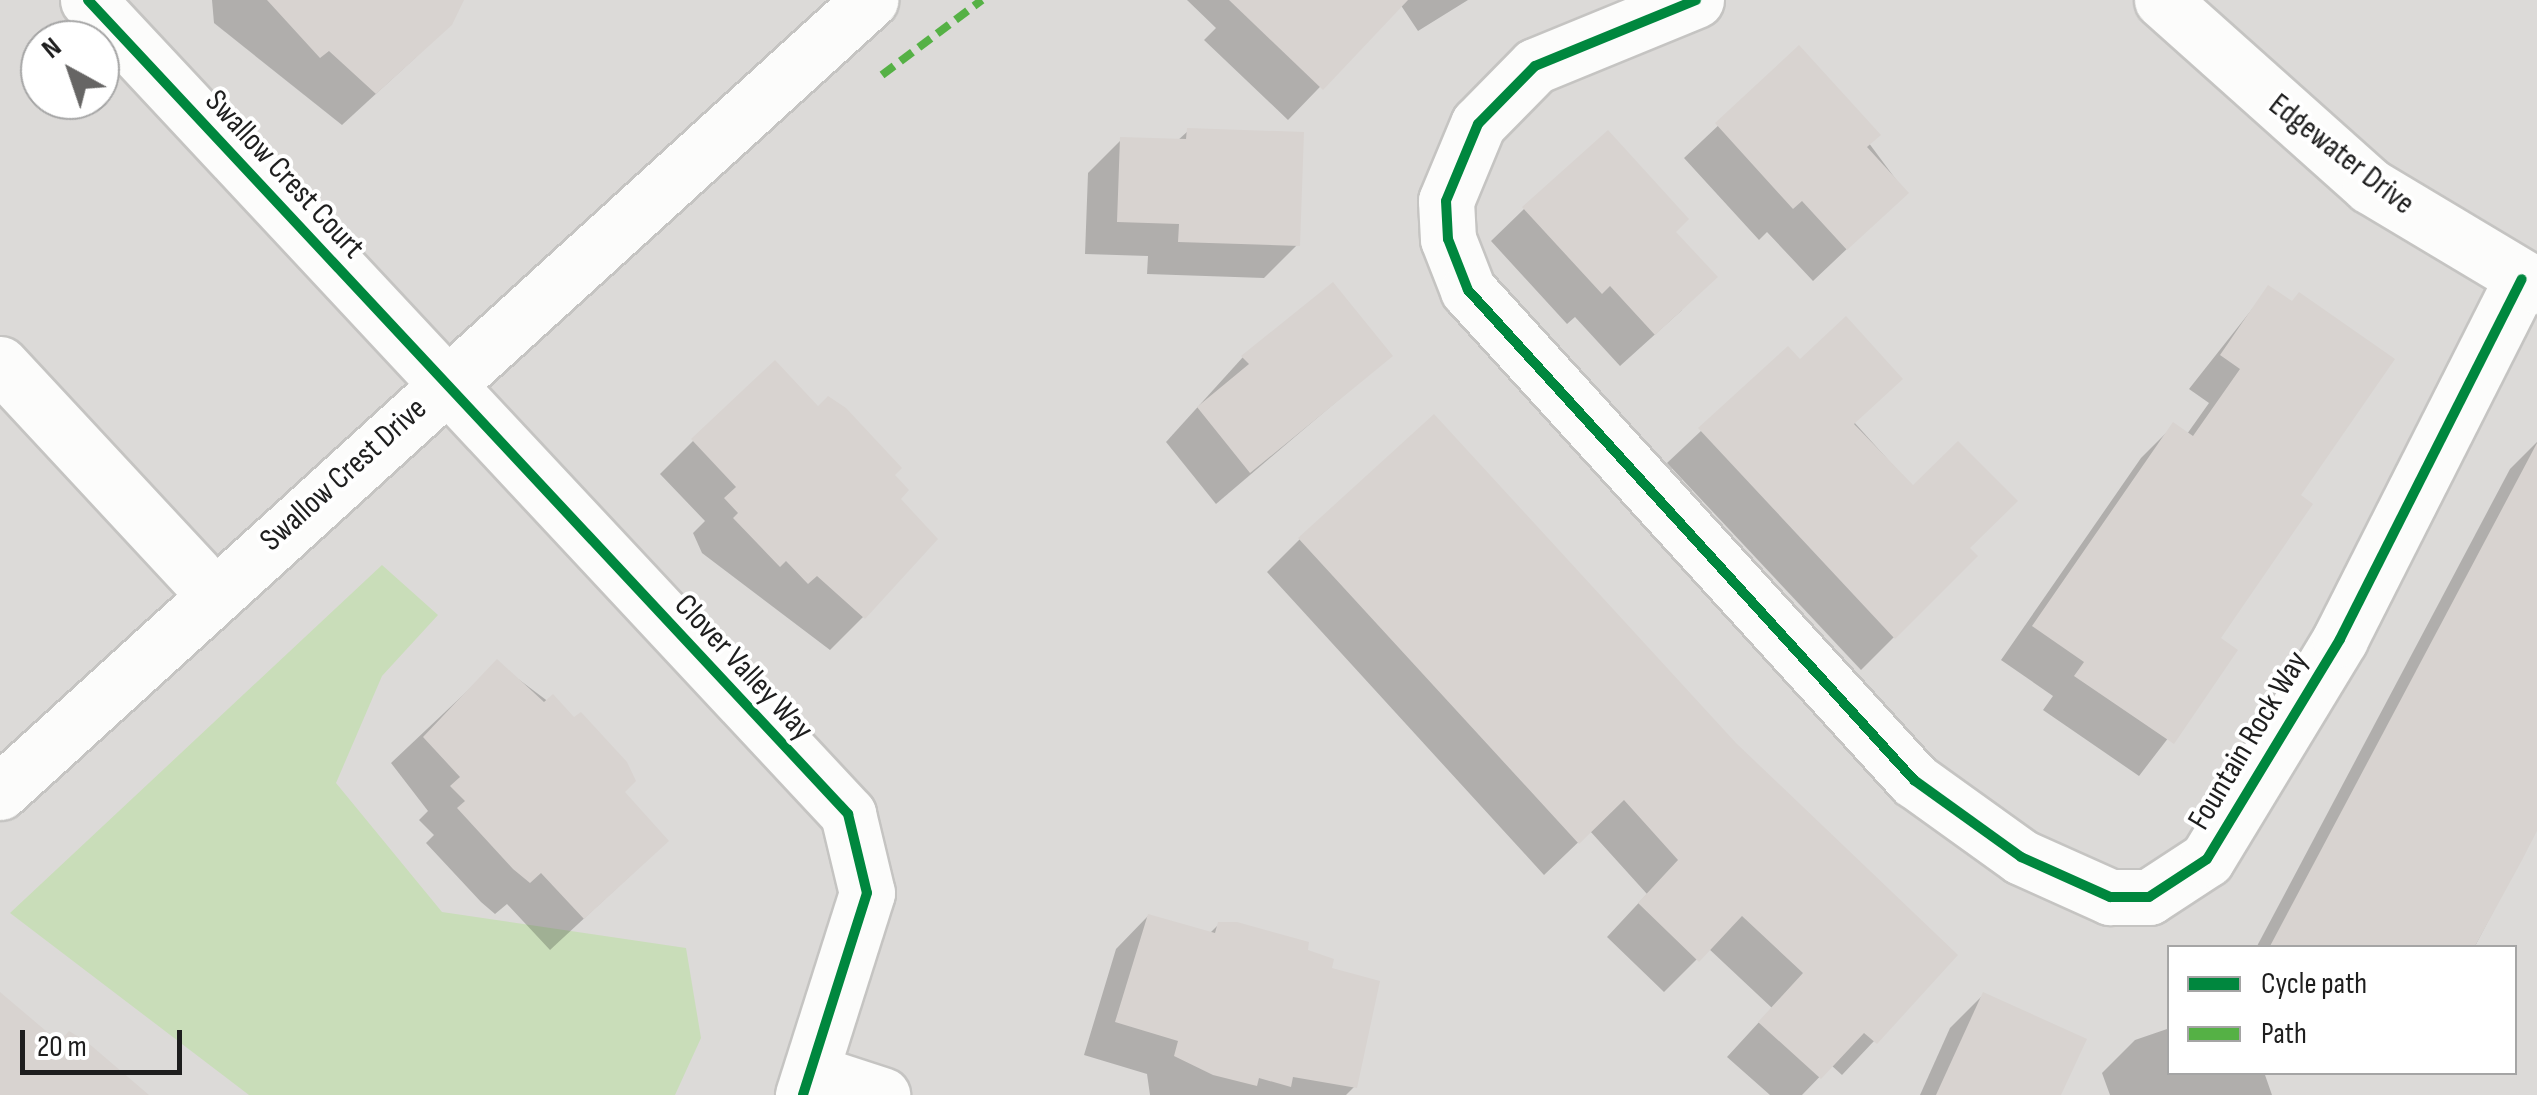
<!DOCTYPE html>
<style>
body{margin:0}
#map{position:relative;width:2537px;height:1095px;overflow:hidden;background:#edeae6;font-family:"Sofia Sans Condensed",sans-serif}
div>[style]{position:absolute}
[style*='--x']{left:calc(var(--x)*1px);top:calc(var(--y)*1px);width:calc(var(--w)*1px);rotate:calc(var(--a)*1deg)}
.residential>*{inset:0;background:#dcdad8}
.forest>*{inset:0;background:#c9ddb9}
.shadow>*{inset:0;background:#0003}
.building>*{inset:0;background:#d8d3d0}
.roads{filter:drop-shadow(2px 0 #c5c4c2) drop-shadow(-2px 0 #c5c4c2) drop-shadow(0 2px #c5c4c2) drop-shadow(0 -2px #c5c4c2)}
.minor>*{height:55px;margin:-27.5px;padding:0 27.5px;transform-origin:27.5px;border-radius:27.5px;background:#fcfcfb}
.quiet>*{height:8px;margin-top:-4px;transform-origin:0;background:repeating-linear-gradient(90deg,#55b145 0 15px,transparent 0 23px)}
.cycleway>*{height:10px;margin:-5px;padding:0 5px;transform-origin:5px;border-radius:5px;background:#00873e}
span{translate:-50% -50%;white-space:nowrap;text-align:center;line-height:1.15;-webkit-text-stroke:8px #fff;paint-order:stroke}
.street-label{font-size:32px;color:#1e1e1e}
.legend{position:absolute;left:2167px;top:945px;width:350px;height:130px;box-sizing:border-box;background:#fff;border:2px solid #a5a5a5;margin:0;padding:12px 18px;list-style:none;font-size:30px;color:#1e1e1e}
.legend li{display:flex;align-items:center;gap:20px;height:50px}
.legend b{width:50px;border:2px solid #a5a5a5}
.north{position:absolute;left:20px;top:20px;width:100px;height:100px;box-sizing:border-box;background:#fff;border:2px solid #a5a5a5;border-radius:50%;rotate:320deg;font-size:28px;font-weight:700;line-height:40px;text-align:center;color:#1e1e1e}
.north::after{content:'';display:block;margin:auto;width:35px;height:45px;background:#666564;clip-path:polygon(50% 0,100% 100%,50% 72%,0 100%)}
.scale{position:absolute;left:20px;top:1030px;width:162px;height:45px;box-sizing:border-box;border:5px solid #1e1e1e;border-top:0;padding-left:12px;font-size:30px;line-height:35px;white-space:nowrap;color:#1e1e1e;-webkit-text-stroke:8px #fff;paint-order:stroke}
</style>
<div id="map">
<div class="residential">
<div style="clip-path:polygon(evenodd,0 0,2537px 0,2537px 1095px,0 1095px,0 0,40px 40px,100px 40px,100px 100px,40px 100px,40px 40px,0 0,2170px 948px,2514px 948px,2514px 1072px,2170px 1072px,2170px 948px)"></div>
</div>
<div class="forest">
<div style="clip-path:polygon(382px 565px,438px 615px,382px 676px,336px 783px,442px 912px,686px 948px,701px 1038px,675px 1095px,249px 1095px,10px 913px)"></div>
</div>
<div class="shadow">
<div style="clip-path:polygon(212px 0,430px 0,416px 57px,342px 125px,214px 23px)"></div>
<div style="clip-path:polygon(1187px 0,1468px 0,1418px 31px,1400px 4px,1288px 120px,1204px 40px,1216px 28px)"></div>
<div style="clip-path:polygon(1799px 49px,1906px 193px,1813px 281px,1767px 232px,1759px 240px,1684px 158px)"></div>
<div style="clip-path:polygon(1188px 131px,1297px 245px,1264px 278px,1147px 274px,1148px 256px,1085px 254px,1088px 173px,1121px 140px,1177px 141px)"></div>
<div style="clip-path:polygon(1524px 209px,1673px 232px,1682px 310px,1620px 366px,1575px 317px,1567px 324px,1491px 241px)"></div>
<div style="clip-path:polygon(2268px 289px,2291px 304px,2298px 496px,2217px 639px,2235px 651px,2139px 776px,2043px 710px,2053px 696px,2001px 660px,2141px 458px,2174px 425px,2187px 434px,2209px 403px,2189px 389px)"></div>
<div style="clip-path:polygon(1788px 349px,1975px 556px,1861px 670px,1667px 463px)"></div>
<div style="clip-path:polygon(1390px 356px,1216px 504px,1166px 442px,1243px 357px)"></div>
<div style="clip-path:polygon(818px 410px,892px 475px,897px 499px,863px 617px,830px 650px,702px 553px,693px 533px,705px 521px,660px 474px,693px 441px)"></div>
<div style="clip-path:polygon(2537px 442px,2537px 828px,2474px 948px,2256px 948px,2510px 469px)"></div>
<div style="clip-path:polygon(1300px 539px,1734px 744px,1955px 955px,1842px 1075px,1831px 1065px,1802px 1095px,1770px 1095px,1727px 1057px,1772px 1008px,1708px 948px,1664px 992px,1607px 937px,1647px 894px,1590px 831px,1544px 875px,1267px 572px)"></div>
<div style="clip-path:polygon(497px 663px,574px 721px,622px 792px,633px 873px,550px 950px,507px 904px,495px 914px,481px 902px,426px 843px,434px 835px,419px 820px,428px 811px,391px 763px)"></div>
<div style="clip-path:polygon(1148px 916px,1209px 934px,1219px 924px,1329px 970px,1354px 1087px,1346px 1095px,1150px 1095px,1147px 1074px,1084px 1055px,1116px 949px)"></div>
<div style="clip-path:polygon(1983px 995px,2059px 1095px,1920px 1095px,1950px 1028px)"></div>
<div style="clip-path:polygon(2170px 1028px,2170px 1072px,2264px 1072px,2272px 1095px,2110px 1095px,2102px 1073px,2135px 1040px)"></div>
</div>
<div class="building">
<div style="clip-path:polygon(267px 0,464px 0,452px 25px,376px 94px,329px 51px,320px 58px)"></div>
<div style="clip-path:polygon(1229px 0,1408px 0,1323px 90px)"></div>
<div style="clip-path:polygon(1799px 45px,1881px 135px,1867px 147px,1909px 193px,1847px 250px,1802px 201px,1793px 209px,1715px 123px)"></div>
<div style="clip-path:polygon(1187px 128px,1304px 132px,1300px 246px,1178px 242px,1179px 224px,1117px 222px,1120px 137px,1186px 139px)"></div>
<div style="clip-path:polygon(1608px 130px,1689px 219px,1676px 232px,1718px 277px,1655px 335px,1610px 286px,1602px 294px,1522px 207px)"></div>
<div style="clip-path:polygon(1333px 282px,1393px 356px,1250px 473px,1197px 407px,1249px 364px,1241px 356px)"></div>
<div style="clip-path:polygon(2268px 285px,2292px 301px,2299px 292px,2395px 359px,2301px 495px,2313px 504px,2221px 638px,2238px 650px,2174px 744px,2074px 676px,2084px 662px,2032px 626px,2173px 422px,2193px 436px,2240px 369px,2220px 355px)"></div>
<div style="clip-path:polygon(1846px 316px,1903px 379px,1854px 424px,1913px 485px,1958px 441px,2018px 501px,1970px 548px,1978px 556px,1895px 639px,1698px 428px,1788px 346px,1800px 359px)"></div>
<div style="clip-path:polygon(775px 360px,818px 406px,828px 396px,846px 408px,902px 468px,895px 475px,909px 490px,901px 499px,938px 539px,865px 619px,817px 576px,808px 584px,786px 561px,780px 567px,733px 518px,738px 513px,724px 498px,736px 487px,691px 439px)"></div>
<div style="clip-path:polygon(1434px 414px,1736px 743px,1958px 955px,1877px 1044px,1864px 1033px,1821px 1079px,1758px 1022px,1803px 973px,1742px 916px,1699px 962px,1638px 903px,1678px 860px,1624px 800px,1579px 844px,1298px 538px)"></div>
<div style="clip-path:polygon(2537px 443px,2537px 831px,2521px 862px,2474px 948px,2269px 948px)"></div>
<div style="clip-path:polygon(497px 659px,544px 702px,553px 694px,574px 717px,581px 712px,627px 762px,636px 781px,625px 792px,669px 841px,584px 919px,541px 873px,530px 883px,513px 869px,457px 808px,465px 801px,450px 786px,460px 777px,423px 737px)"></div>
<div style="clip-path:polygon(1148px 914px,1215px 933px,1218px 922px,1237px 922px,1309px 942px,1308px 950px,1334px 959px,1332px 968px,1380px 981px,1357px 1088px,1293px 1077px,1291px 1087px,1259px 1078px,1257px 1086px,1213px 1075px,1174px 1056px,1178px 1041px,1115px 1022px)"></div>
<div style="clip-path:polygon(0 992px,59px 1042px,69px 1031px,87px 1042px,149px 1095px,0 1095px)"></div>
<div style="clip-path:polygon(1983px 992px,2087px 1039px,2061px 1095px,1936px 1095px)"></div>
</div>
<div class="roads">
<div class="minor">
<div style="--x:88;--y:0;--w:1114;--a:46.96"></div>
<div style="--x:848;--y:814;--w:81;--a:76.5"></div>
<div style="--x:867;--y:893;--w:212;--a:107.6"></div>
<div style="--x:1696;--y:0;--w:174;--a:157.7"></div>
<div style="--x:1535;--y:66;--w:81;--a:134.5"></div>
<div style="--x:1478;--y:124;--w:83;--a:112.6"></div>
<div style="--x:1446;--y:201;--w:38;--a:87"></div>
<div style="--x:1448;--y:239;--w:55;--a:68.6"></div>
<div style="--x:1468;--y:290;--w:663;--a:47.69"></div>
<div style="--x:1914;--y:780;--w:132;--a:35.7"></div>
<div style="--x:2021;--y:857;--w:98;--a:24.2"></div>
<div style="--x:2110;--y:897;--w:39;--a:0"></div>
<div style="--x:2149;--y:897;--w:69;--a:-33.2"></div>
<div style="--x:2207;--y:859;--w:257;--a:-58.8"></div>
<div style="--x:2340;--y:639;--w:403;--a:-63.2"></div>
<div style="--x:2162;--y:0;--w:279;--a:41.8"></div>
<div style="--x:2370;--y:186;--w:195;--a:30.9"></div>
<div style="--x:0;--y:364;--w:314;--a:47.1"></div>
<div style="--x:0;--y:792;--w:1177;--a:-42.31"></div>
<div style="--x:811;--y:1072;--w:75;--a:17.9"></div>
</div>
</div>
<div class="quiet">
<div style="--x:882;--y:75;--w:125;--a:-36.9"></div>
</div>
<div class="cycleway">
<div style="--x:88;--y:0;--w:1114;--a:46.96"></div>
<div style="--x:848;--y:814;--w:81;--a:76.5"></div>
<div style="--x:867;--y:893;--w:212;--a:107.6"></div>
<div style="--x:1696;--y:0;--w:174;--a:157.7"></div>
<div style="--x:1535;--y:66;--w:81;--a:134.5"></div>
<div style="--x:1478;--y:124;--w:83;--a:112.6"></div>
<div style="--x:1446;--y:201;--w:38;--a:87"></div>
<div style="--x:1448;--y:239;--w:55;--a:68.6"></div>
<div style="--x:1468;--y:290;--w:663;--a:47.69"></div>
<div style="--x:1914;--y:780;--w:132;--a:35.7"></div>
<div style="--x:2021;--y:857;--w:98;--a:24.2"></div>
<div style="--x:2110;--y:897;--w:39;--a:0"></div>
<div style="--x:2149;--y:897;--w:69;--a:-33.2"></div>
<div style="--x:2207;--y:859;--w:257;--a:-58.8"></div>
<div style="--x:2340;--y:639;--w:403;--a:-63.2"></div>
</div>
<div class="street-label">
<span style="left:2341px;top:155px;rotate:38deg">Edgewater Drive</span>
<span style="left:284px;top:175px;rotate:47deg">Swallow Crest Court</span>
<span style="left:344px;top:475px;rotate:-42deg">Swallow Crest Drive</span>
<span style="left:743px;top:668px;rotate:47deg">Clover Valley Way</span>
<span style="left:2249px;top:741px;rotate:-59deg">Fountain Rock Way</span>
</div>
<ul class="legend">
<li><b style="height:12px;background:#00873e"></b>Cycle path</li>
<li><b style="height:12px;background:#55b145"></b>Path</li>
</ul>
<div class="north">N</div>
<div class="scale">20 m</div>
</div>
